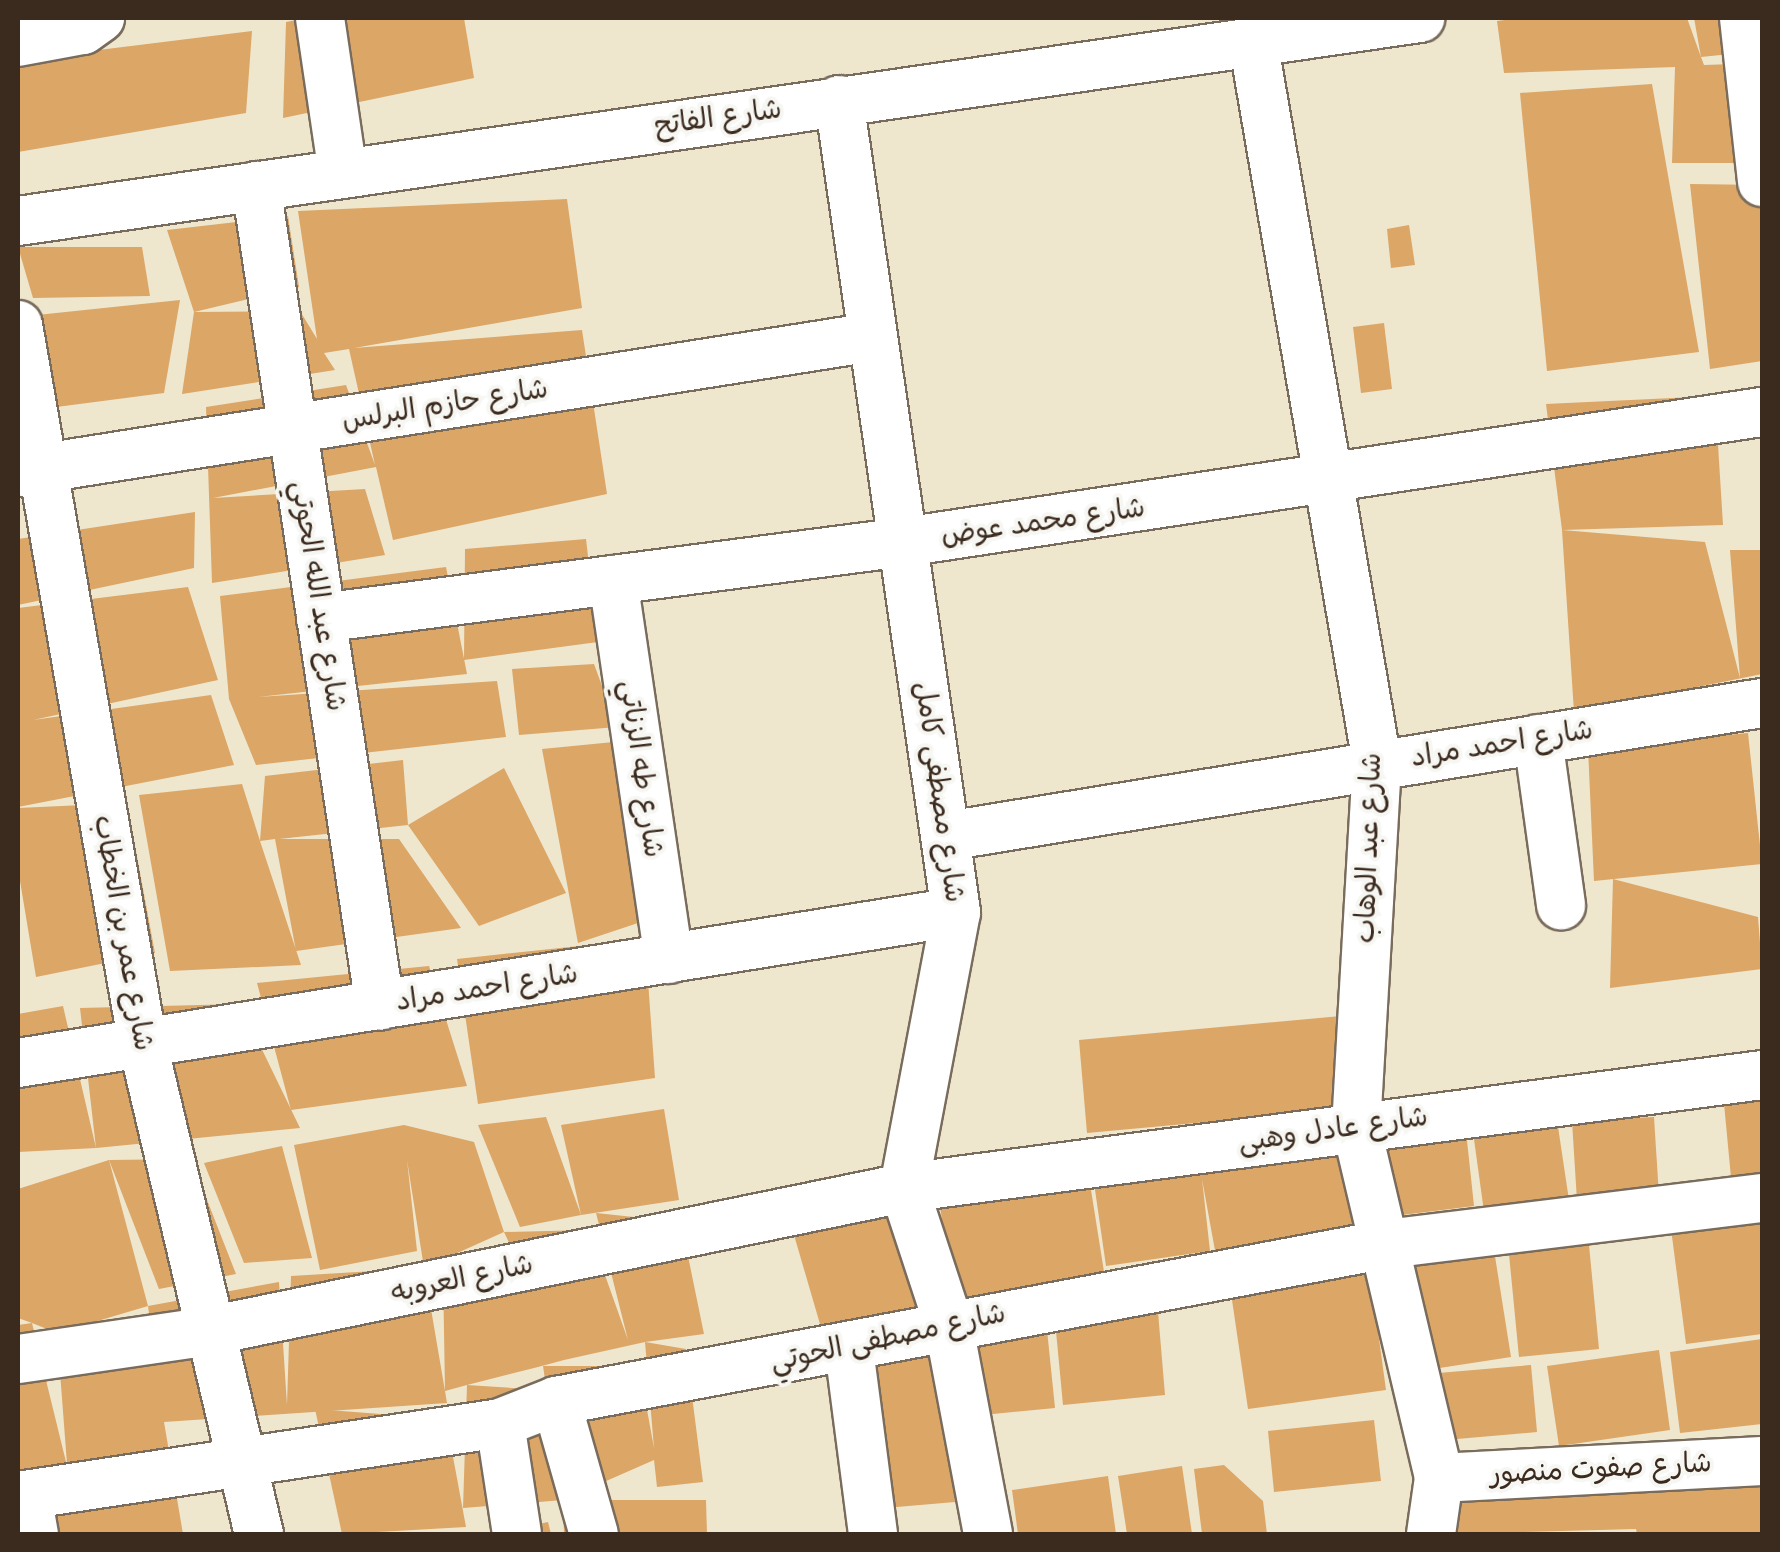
<!DOCTYPE html>
<meta charset="utf-8">
<style>
body{margin:0}
#map{position:relative;width:1780px;height:1552px;overflow:hidden;background:#efe6ce;font-family:"Balsamiq Sans","Playpen Sans Arabic",sans-serif}
div>[style]{position:absolute}
[style*='--x']{left:calc(var(--x)*1px);top:calc(var(--y)*1px);width:calc(var(--w)*1px);rotate:calc(var(--a)*1deg)}
.building>*{inset:0;background:#dba666}
.roads{filter:drop-shadow(2px 0 #7a6c5c) drop-shadow(-2px 0 #7a6c5c) drop-shadow(0 2px #7a6c5c) drop-shadow(0 -2px #7a6c5c)}
.minor>*{height:48px;margin:-24px;padding:0 24px;transform-origin:24px;border-radius:24px;background:#fff}
span{translate:-50% -50%;white-space:nowrap;text-align:center;line-height:1.15;-webkit-text-stroke:8px #f6f6f2;paint-order:stroke}
.street-label{font-size:28px;color:#3b2a1e}
.frame{position:absolute;inset:0;border:20px solid #3b2a1e;pointer-events:none}
</style>
<div id="map">
<div class="building">
<div style="clip-path:polygon(308px 18px,464px 18px,474px 78px,283px 118px,286px 22px)"></div>
<div style="clip-path:polygon(1520px 18px,1687px 18px,1701px 57px,1694px 18px,1740px 18px,1740px 53px,1701px 57px,1704px 65px,1762px 63px,1762px 163px,1672px 163px,1675px 67px,1504px 73px,1497px 21px)"></div>
<div style="clip-path:polygon(252px 31px,246px 113px,18px 152px,18px 60px)"></div>
<div style="clip-path:polygon(1652px 84px,1699px 352px,1547px 371px,1520px 93px)"></div>
<div style="clip-path:polygon(1690px 184px,1762px 185px,1762px 361px,1710px 369px)"></div>
<div style="clip-path:polygon(567px 199px,582px 308px,354px 348px,582px 330px,607px 494px,393px 540px,376px 467px,213px 498px,365px 489px,385px 555px,212px 583px,206px 407px,346px 385px,375px 465px,349px 349px,324px 353px,335px 370px,182px 394px,194px 312px,167px 230px,288px 216px,299px 287px,194px 312px,300px 311px,317px 339px,298px 211px)"></div>
<div style="clip-path:polygon(1409px 225px,1415px 265px,1391px 268px,1387px 229px)"></div>
<div style="clip-path:polygon(18px 247px,142px 247px,150px 296px,33px 298px)"></div>
<div style="clip-path:polygon(180px 300px,164px 393px,18px 412px,18px 317px)"></div>
<div style="clip-path:polygon(1384px 323px,1392px 389px,1361px 393px,1353px 327px)"></div>
<div style="clip-path:polygon(1715px 396px,1723px 525px,1562px 530px,1546px 404px)"></div>
<div style="clip-path:polygon(195px 512px,194px 568px,18px 605px,18px 539px)"></div>
<div style="clip-path:polygon(1562px 530px,1705px 542px,1740px 678px,1730px 550px,1762px 550px,1762px 674px,1574px 712px)"></div>
<div style="clip-path:polygon(586px 539px,598px 642px,464px 660px,465px 549px)"></div>
<div style="clip-path:polygon(446px 567px,467px 674px,258px 697px,497px 681px,506px 737px,256px 765px,229px 699px,220px 596px)"></div>
<div style="clip-path:polygon(188px 587px,218px 680px,33px 720px,211px 695px,234px 765px,18px 807px,18px 608px)"></div>
<div style="clip-path:polygon(594px 664px,617px 727px,519px 735px,512px 669px)"></div>
<div style="clip-path:polygon(1748px 733px,1762px 864px,1594px 881px,1588px 748px)"></div>
<div style="clip-path:polygon(624px 741px,650px 919px,578px 943px,542px 749px)"></div>
<div style="clip-path:polygon(403px 760px,408px 825px,279px 839px,399px 839px,461px 928px,296px 951px,275px 839px,260px 841px,301px 965px,170px 971px,139px 795px,242px 784px,260px 841px,265px 776px)"></div>
<div style="clip-path:polygon(504px 768px,566px 893px,479px 926px,408px 825px)"></div>
<div style="clip-path:polygon(127px 803px,155px 953px,36px 977px,18px 869px,18px 808px)"></div>
<div style="clip-path:polygon(1613px 879px,1758px 917px,1762px 969px,1610px 988px)"></div>
<div style="clip-path:polygon(645px 939px,655px 1078px,478px 1104px,457px 959px)"></div>
<div style="clip-path:polygon(429px 966px,467px 1086px,291px 1110px,257px 983px)"></div>
<div style="clip-path:polygon(240px 1004px,300px 1128px,96px 1148px,18px 1152px,18px 1014px,63px 1006px,96px 1148px,80px 1008px)"></div>
<div style="clip-path:polygon(1341px 1016px,1349px 1109px,1087px 1133px,1079px 1040px)"></div>
<div style="clip-path:polygon(1762px 1089px,1762px 1185px,1732px 1188px,1723px 1093px)"></div>
<div style="clip-path:polygon(664px 1109px,679px 1200px,581px 1215px,561px 1125px)"></div>
<div style="clip-path:polygon(546px 1117px,581px 1215px,520px 1227px,478px 1125px)"></div>
<div style="clip-path:polygon(1654px 1117px,1659px 1196px,1577px 1201px,1572px 1121px)"></div>
<div style="clip-path:polygon(1557px 1120px,1570px 1207px,1485px 1219px,1473px 1132px)"></div>
<div style="clip-path:polygon(404px 1125px,474px 1142px,504px 1232px,424px 1268px,407px 1160px,417px 1251px,320px 1270px,294px 1145px)"></div>
<div style="clip-path:polygon(1466px 1131px,1474px 1206px,1394px 1216px,1385px 1141px)"></div>
<div style="clip-path:polygon(1354px 1140px,1368px 1231px,1216px 1256px,1202px 1179px,1210px 1251px,1106px 1266px,1093px 1176px)"></div>
<div style="clip-path:polygon(282px 1146px,312px 1258px,244px 1263px,204px 1163px)"></div>
<div style="clip-path:polygon(191px 1159px,236px 1274px,159px 1289px,109px 1160px)"></div>
<div style="clip-path:polygon(evenodd,109px 1160px,148px 1306px,279px 1282px,287px 1405px,291px 1276px,424px 1268px,445px 1391px,443px 1272px,525px 1277px,504px 1232px,589px 1230px,628px 1340px,596px 1213px,681px 1222px,704px 1334px,645px 1342px,686px 1349px,703px 1482px,657px 1487px,654px 1460px,563px 1500px,543px 1366px,639px 1366px,654px 1448px,645px 1342px,564px 1360px,538px 1367px,467px 1385px,528px 1389px,563px 1500px,463px 1508px,467px 1385px,445px 1391px,447px 1403px,164px 1422px,183px 1534px,18px 1534px,65px 1478px,71px 1516px,57px 1333px,32px 1323px,67px 1466px,18px 1471px,18px 1325px,32px 1323px,18px 1318px,18px 1189px,109px 1160px,148px 1306px,150px 1321px,57px 1333px,148px 1306px)"></div>
<div style="clip-path:polygon(1088px 1171px,1105px 1278px,955px 1302px,938px 1194px)"></div>
<div style="clip-path:polygon(895px 1207px,928px 1320px,827px 1348px,794px 1235px)"></div>
<div style="clip-path:polygon(1762px 1209px,1762px 1334px,1686px 1344px,1670px 1221px)"></div>
<div style="clip-path:polygon(1589px 1245px,1599px 1349px,1519px 1357px,1509px 1254px)"></div>
<div style="clip-path:polygon(1494px 1250px,1511px 1357px,1420px 1371px,1402px 1265px)"></div>
<div style="clip-path:polygon(1370px 1273px,1386px 1390px,1248px 1409px,1231px 1293px)"></div>
<div style="clip-path:polygon(1157px 1300px,1165px 1395px,1063px 1405px,1054px 1310px)"></div>
<div style="clip-path:polygon(1046px 1320px,1055px 1408px,983px 1415px,973px 1328px)"></div>
<div style="clip-path:polygon(1762px 1339px,1762px 1424px,1680px 1433px,1670px 1352px)"></div>
<div style="clip-path:polygon(1659px 1350px,1670px 1430px,1559px 1446px,1547px 1366px)"></div>
<div style="clip-path:polygon(942px 1355px,955px 1502px,885px 1508px,872px 1361px)"></div>
<div style="clip-path:polygon(1531px 1365px,1537px 1432px,1434px 1441px,1427px 1374px)"></div>
<div style="clip-path:polygon(315px 1409px,446px 1419px,466px 1527px,342px 1534px)"></div>
<div style="clip-path:polygon(1374px 1420px,1381px 1481px,1274px 1492px,1268px 1431px)"></div>
<div style="clip-path:polygon(1762px 1457px,1762px 1534px,1637px 1534px,1636px 1529px,1451px 1534px,1446px 1503px)"></div>
<div style="clip-path:polygon(1224px 1465px,1263px 1501px,1267px 1534px,1202px 1534px,1194px 1469px)"></div>
<div style="clip-path:polygon(1182px 1466px,1192px 1534px,1127px 1534px,1118px 1476px)"></div>
<div style="clip-path:polygon(1108px 1476px,1116px 1534px,1018px 1534px,1012px 1490px)"></div>
<div style="clip-path:polygon(563px 1500px,706px 1500px,707px 1534px,564px 1534px)"></div>
<div style="clip-path:polygon(548px 1522px,551px 1534px,497px 1534px,496px 1533px)"></div>
</div>
<div class="roads">
<div class="minor">
<div style="--x:320;--y:18;--w:157;--a:81.6"></div>
<div style="--x:1744;--y:18;--w:165;--a:83.7"></div>
<div style="--x:1253;--y:41;--w:733;--a:80.25"></div>
<div style="--x:1377;--y:763;--w:364;--a:93.3"></div>
<div style="--x:1356;--y:1126;--w:362;--a:76.7"></div>
<div style="--x:1439;--y:1478;--w:57;--a:98.1"></div>
<div style="--x:18;--y:42;--w:66;--a:-10.5"></div>
<div style="--x:83;--y:30;--w:21;--a:-35"></div>
<div style="--x:839;--y:100;--w:820;--a:81.8"></div>
<div style="--x:956;--y:912;--w:281;--a:100.7"></div>
<div style="--x:904;--y:1188;--w:141;--a:71.8"></div>
<div style="--x:948;--y:1322;--w:216;--a:79.3"></div>
<div style="--x:256;--y:186;--w:829;--a:81.4"></div>
<div style="--x:18;--y:221;--w:1417;--a:-8.24"></div>
<div style="--x:18;--y:325;--w:731;--a:80.15"></div>
<div style="--x:143;--y:1045;--w:503;--a:76.66"></div>
<div style="--x:18;--y:472;--w:865;--a:-8.98"></div>
<div style="--x:613;--y:580;--w:383;--a:81.6"></div>
<div style="--x:321;--y:618;--w:588;--a:-7.43"></div>
<div style="--x:904;--y:542;--w:868;--a:-8.62"></div>
<div style="--x:1538;--y:739;--w:168;--a:82.1"></div>
<div style="--x:947;--y:836;--w:826;--a:-9.27"></div>
<div style="--x:18;--y:1063;--w:950;--a:-9.15"></div>
<div style="--x:849;--y:1349;--w:187;--a:82.6"></div>
<div style="--x:18;--y:1359;--w:193;--a:-8.3"></div>
<div style="--x:209;--y:1331;--w:710;--a:-11.63"></div>
<div style="--x:904;--y:1188;--w:865;--a:-7.5"></div>
<div style="--x:556;--y:1401;--w:138;--a:74.1"></div>
<div style="--x:500;--y:1423;--w:112;--a:81.3"></div>
<div style="--x:1439;--y:1478;--w:323;--a:-3"></div>
<div style="--x:27;--y:1495;--w:40;--a:80"></div>
<div style="--x:18;--y:1496;--w:487;--a:-8.6"></div>
<div style="--x:500;--y:1423;--w:60;--a:-21.4"></div>
<div style="--x:556;--y:1401;--w:846;--a:-10.7"></div>
<div style="--x:1387;--y:1244;--w:378;--a:-7"></div>
</div>
</div>
<div class="street-label">
<span style="left:718px;top:118px;rotate:-8deg">شارع الفاتح</span>
<span style="left:445px;top:405px;rotate:-9deg">شارع حازم البرلس</span>
<span style="left:1043px;top:522px;rotate:-8deg">شارع محمد عوض</span>
<span style="left:318px;top:596px;rotate:81deg">شارع عبد الله الحوتي</span>
<span style="left:1502px;top:744px;rotate:-9deg">شارع احمد مراد</span>
<span style="left:641px;top:769px;rotate:82deg">شارع طه الزناتي</span>
<span style="left:939px;top:792px;rotate:82deg">شارع مصطفى كامل</span>
<span style="left:1369px;top:848px;rotate:-88deg">شارع عبد الوهاب</span>
<span style="left:123px;top:933px;rotate:80deg">شارع عمر بن الخطاب</span>
<span style="left:487px;top:988px;rotate:-9deg">شارع احمد مراد</span>
<span style="left:1333px;top:1130px;rotate:-8deg">شارع عادل وهبى</span>
<span style="left:462px;top:1279px;rotate:-12deg">شارع العروبه</span>
<span style="left:888px;top:1338px;rotate:-12deg">شارع مصطفى الحوتي</span>
<span style="left:1601px;top:1469px;rotate:-3deg">شارع صفوت منصور</span>
</div>
<div class="frame"></div>
</div>
